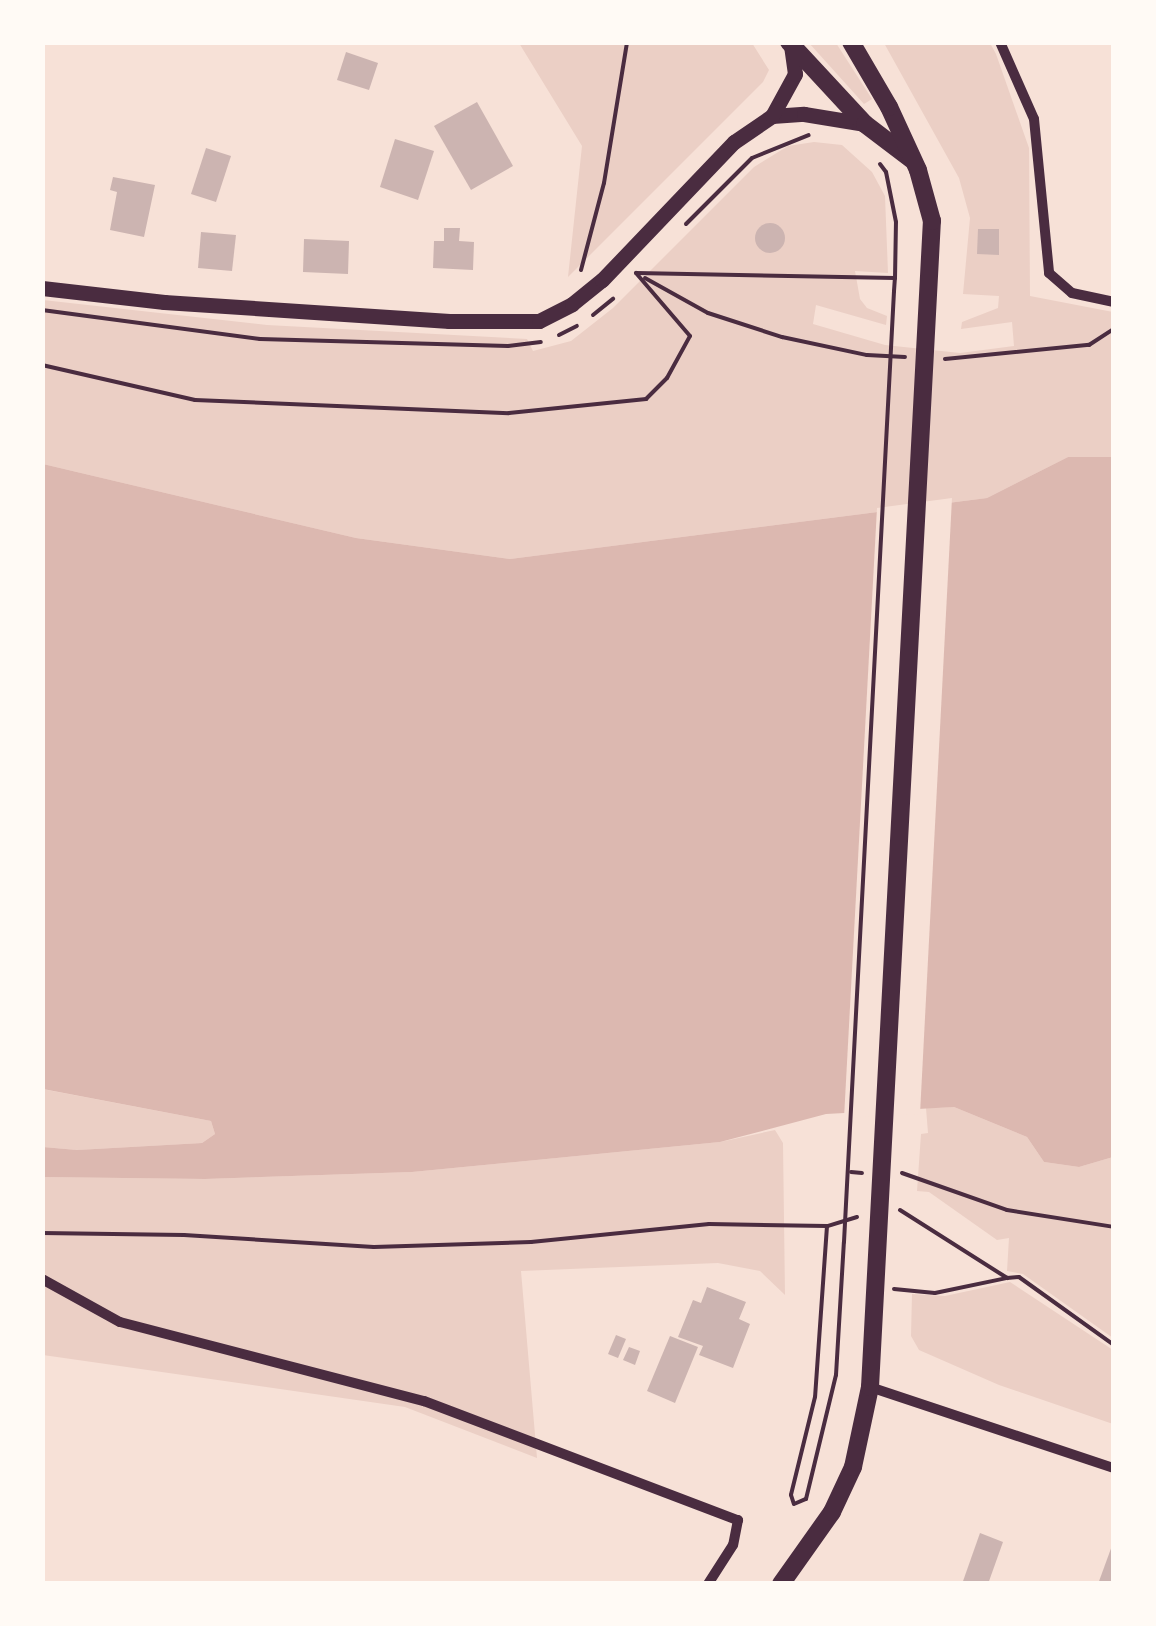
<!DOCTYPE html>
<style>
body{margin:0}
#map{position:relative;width:1156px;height:1626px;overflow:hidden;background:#f7e1d7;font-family:"Alegreya Sans",sans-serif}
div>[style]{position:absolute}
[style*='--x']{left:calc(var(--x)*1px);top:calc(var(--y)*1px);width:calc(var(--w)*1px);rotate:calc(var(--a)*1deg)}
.green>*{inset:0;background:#ebcfc5}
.water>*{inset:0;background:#dcb8b0}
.pier>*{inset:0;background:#f7e1d7}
.building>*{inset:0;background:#ccb4b1}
.round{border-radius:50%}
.path>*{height:4px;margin:-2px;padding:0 2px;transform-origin:2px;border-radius:2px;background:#4a2c40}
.minor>*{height:10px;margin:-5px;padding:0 5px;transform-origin:5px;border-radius:5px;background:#4a2c40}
.tertiary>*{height:15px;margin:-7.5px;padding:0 7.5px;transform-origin:7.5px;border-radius:7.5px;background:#4a2c40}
.secondary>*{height:18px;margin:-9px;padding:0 9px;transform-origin:9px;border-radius:9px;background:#4a2c40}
span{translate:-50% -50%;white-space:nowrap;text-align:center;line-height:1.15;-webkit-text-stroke:8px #fffaf5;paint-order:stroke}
.frame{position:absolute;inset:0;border:45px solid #fffaf5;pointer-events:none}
</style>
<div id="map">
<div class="green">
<div style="clip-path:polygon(519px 43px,752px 43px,769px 70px,763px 82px,568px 277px,582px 146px)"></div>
<div style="clip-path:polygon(809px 43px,836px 43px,872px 99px,864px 104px)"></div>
<div style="clip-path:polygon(884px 43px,990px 43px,996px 54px,1029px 148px,1030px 296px,1113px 312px,1113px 457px,1068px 457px,987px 498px,510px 559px,356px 538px,43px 464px,43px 300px,267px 325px,527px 339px,533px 351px,571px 341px,613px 308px,754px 167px,788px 146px,814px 142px,842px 145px,872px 172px,885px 196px,888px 273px,855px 271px,860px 299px,867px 308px,887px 316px,886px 325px,816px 305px,813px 324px,885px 345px,960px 353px,1014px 346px,1012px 322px,961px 329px,962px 322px,998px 308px,999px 296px,963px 294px,970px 218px,959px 178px)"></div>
<div style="clip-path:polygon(42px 1089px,211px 1121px,215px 1134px,202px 1143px,77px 1150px,43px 1147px)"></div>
<div style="clip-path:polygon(954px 1107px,1027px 1137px,1044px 1162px,1079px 1167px,1113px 1157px,1113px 1338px,1023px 1274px,1007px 1271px,1009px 1238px,997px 1240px,929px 1192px,917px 1191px,921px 1134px,928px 1133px,926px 1108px)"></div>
<div style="clip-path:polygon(775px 1130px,783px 1143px,785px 1295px,760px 1271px,718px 1263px,521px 1271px,537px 1458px,405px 1407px,43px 1355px,42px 1177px,205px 1179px,412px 1172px,720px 1142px)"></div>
<div style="clip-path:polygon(1010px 1282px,1113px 1350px,1113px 1424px,999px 1385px,919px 1350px,911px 1336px,912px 1294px,945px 1296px)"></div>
</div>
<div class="water">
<div style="clip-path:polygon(1068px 457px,1113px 457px,1113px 1157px,1079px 1167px,1044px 1162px,1027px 1137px,954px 1107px,826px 1114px,720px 1142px,412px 1172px,205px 1179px,43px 1177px,43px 1147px,77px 1150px,202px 1143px,215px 1134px,211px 1121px,43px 1089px,43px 464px,356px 538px,510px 559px,987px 498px)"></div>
</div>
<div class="pier">
<div style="clip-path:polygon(952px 498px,920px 1114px,844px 1118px,877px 508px)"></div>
</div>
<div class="building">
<div style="clip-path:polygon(346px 52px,378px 63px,369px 90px,337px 80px)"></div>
<div style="clip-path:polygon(477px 102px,513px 166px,471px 190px,434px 126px)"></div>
<div style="clip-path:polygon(395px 139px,434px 151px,418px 200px,380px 187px)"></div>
<div style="clip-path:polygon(206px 148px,231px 156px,216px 202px,191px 194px)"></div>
<div style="clip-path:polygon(113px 177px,155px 185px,144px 237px,110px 230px,117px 192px,110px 190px)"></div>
<div class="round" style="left:755px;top:223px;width:30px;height:30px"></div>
<div style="clip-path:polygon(444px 228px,460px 228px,459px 241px,474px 242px,473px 270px,433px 268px,434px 241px,444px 241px)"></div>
<div style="clip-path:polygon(978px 229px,999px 229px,999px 255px,977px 254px)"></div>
<div style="clip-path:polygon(201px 232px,236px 235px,232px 271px,198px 268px)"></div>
<div style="clip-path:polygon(304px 239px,349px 241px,348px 274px,303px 272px)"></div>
<div style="clip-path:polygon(707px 1287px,746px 1302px,739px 1319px,750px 1324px,733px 1368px,699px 1355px,703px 1346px,678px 1337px,693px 1300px,701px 1303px)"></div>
<div style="clip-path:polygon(616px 1335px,626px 1339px,618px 1358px,608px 1354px)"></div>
<div style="clip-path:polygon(670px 1336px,698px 1347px,675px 1403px,647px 1391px)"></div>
<div style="clip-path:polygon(629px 1347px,640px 1351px,635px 1365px,623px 1360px)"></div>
<div style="clip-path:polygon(980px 1533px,1003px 1542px,988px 1584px,962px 1584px)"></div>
<div style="clip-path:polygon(1113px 1543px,1114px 1584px,1098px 1584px)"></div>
</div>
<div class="path">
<div style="--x:686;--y:224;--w:93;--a:-45"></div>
<div style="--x:752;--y:158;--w:61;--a:-22"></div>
<div style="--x:581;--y:270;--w:90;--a:-75.2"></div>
<div style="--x:604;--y:183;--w:143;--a:-80.7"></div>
<div style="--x:636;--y:273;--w:259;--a:1.1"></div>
<div style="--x:645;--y:278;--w:72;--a:29.1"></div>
<div style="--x:708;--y:313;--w:78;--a:18"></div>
<div style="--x:782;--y:337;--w:87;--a:12"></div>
<div style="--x:867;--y:355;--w:38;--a:3"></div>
<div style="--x:42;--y:310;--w:220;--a:7.6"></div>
<div style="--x:260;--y:339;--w:248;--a:1.6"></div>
<div style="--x:508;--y:346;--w:33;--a:-7"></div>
<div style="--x:593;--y:315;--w:26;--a:-39"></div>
<div style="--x:559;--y:335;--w:20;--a:-27"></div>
<div style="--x:945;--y:359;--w:145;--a:-5.6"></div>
<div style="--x:1089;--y:345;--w:30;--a:-33"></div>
<div style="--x:42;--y:365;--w:157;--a:12.9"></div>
<div style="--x:195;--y:400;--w:314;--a:2.4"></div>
<div style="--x:509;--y:413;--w:138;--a:-5.8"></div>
<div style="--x:646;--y:399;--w:30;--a:-45"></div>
<div style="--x:667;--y:378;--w:48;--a:-61.3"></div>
<div style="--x:690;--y:336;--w:83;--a:-130.6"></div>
<div style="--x:851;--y:1172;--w:11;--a:5"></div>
<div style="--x:902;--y:1173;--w:111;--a:19.4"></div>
<div style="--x:1007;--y:1210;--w:108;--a:9"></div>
<div style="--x:900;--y:1210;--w:127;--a:32.4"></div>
<div style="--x:1007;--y:1278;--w:12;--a:-5"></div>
<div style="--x:1019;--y:1277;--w:117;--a:35.6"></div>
<div style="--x:857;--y:1217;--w:31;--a:163"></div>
<div style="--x:827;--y:1226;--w:171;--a:94"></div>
<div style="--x:815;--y:1397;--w:101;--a:103.8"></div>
<div style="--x:791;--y:1495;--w:9;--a:72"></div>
<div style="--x:794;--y:1504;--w:13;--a:-23"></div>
<div style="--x:806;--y:1499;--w:128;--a:-76.4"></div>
<div style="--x:836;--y:1375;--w:133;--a:-86.6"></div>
<div style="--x:844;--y:1242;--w:952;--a:-86.99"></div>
<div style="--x:894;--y:291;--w:13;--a:-86"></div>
<div style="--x:895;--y:278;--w:56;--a:-89"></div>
<div style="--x:896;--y:222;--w:51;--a:-101.3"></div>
<div style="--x:886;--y:172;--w:10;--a:-127"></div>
<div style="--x:42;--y:1233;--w:142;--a:0.8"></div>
<div style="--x:184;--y:1235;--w:190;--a:3.6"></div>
<div style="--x:374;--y:1247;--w:157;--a:-1.8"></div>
<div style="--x:531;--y:1242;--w:179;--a:-5.8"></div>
<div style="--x:709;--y:1224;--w:118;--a:1"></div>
<div style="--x:894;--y:1289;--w:41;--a:5.6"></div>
<div style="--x:935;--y:1293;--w:74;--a:-11.8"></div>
</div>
<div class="minor">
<div style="--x:1000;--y:42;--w:84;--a:66.2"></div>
<div style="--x:1034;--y:119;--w:155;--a:84.4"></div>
<div style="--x:1049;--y:273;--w:30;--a:41"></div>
<div style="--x:1072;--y:293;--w:43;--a:12.1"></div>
<div style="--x:42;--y:1279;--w:89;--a:28.9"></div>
<div style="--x:120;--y:1322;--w:314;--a:14.6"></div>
<div style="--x:424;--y:1401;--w:336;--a:20.8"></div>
<div style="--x:738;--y:1520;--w:25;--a:101"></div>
<div style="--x:733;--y:1545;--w:46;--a:122.7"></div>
<div style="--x:870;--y:1387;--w:257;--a:18.4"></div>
</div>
<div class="tertiary">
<div style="--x:772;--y:116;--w:32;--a:-4"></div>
<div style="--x:804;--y:114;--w:62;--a:9.3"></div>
<div style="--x:42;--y:288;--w:123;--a:6.5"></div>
<div style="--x:164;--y:302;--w:286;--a:3.8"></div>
<div style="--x:449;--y:321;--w:90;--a:0"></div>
<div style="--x:539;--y:321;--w:37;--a:-27"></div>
<div style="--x:572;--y:304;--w:38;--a:-39"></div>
<div style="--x:602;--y:280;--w:191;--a:-46.3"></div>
<div style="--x:734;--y:142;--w:46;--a:-34.4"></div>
<div style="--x:772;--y:116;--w:48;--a:-61.3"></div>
<div style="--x:795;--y:74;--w:28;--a:-98"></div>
</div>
<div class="secondary">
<div style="--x:789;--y:42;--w:112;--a:47.2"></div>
<div style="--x:865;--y:124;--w:58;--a:37.3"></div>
<div style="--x:781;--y:1584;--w:88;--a:-54.7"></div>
<div style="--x:832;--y:1512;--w:50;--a:-65"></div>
<div style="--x:853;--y:1467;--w:82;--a:-78"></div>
<div style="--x:870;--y:1387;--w:1168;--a:-86.96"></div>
<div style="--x:932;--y:221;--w:53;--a:-105.4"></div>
<div style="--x:918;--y:170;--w:69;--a:-114.7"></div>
<div style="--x:889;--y:107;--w:75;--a:-120.3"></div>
</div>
<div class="frame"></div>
</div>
